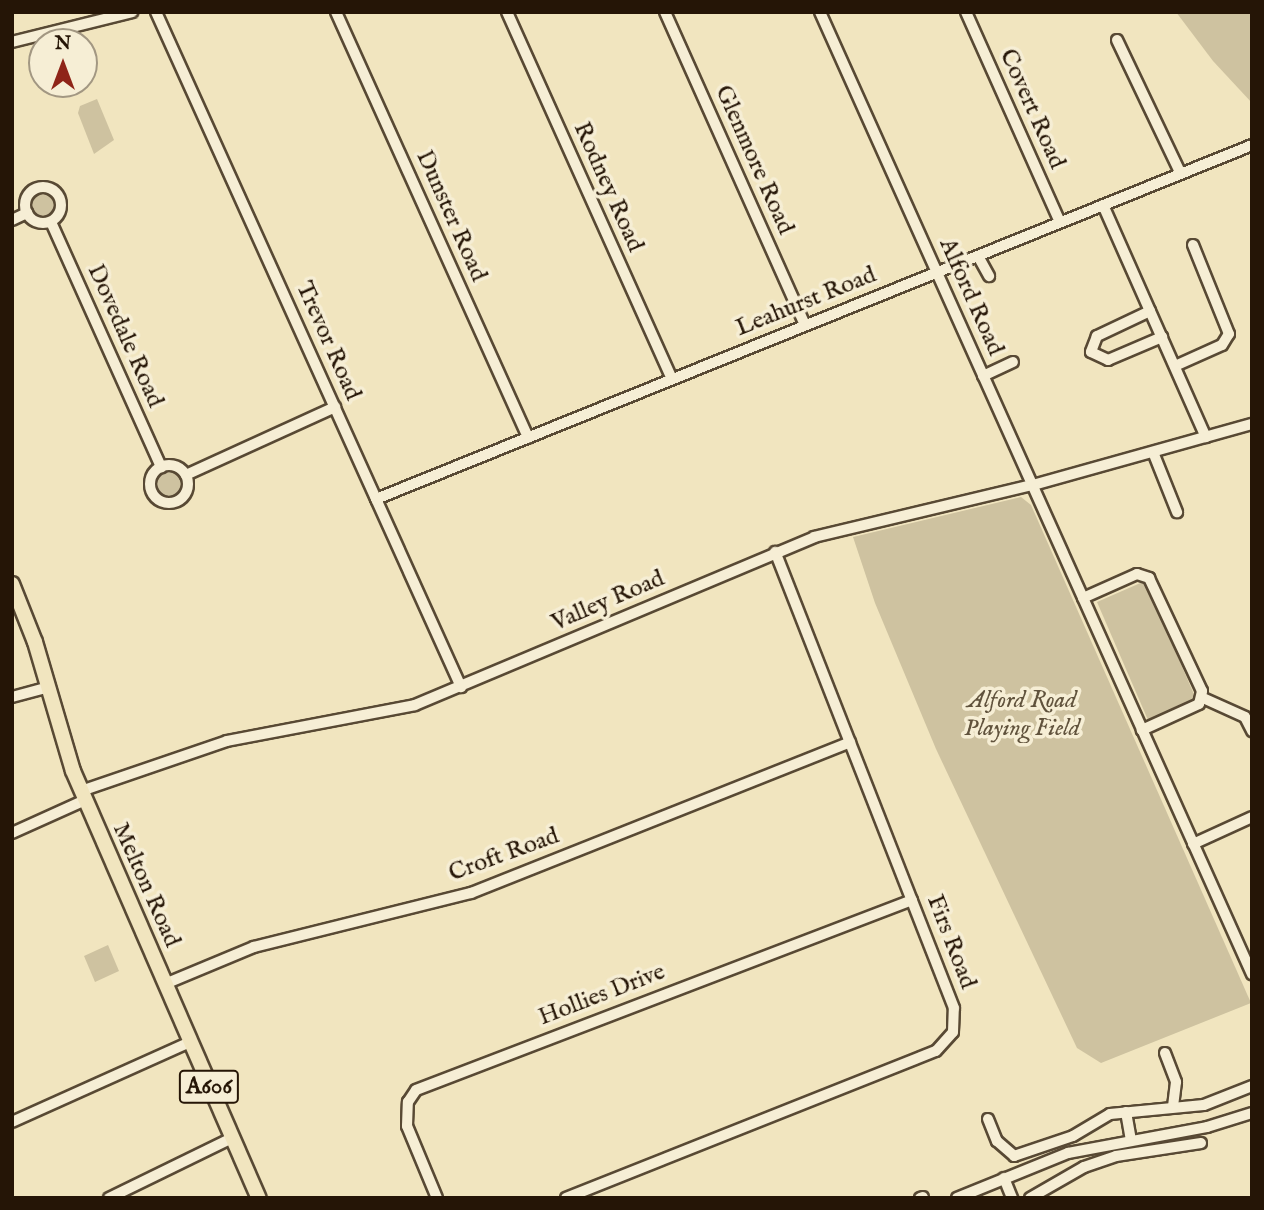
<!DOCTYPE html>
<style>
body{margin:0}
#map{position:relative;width:1264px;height:1210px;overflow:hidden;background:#f1e5bf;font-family:"IM FELL English",serif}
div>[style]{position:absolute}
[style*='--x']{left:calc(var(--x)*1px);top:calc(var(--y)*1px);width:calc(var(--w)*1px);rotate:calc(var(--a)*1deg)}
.green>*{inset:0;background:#cec2a0}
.round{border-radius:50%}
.roads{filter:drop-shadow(2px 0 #584934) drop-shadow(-2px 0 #584934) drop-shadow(0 2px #584934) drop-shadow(0 -2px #584934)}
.minor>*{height:10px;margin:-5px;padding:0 5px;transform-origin:5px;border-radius:5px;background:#f6eed5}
.minor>.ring{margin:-5px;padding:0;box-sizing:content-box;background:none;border:10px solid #f6eed5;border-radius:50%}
.major>*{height:14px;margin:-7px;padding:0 7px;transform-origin:7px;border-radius:7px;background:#f1e5bf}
span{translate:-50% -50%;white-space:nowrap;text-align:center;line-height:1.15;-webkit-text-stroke:7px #f6eed5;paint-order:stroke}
.shield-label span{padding:2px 5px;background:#f6eed5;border:2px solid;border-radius:5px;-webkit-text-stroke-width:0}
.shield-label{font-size:23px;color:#251506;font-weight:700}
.street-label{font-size:24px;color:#251506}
.park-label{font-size:24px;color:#60523c;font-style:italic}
.frame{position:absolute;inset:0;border:14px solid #251506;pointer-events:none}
.north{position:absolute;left:28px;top:28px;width:70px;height:70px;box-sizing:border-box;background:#f6eed5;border:2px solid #a29782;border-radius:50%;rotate:0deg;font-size:19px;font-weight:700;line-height:28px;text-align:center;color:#251506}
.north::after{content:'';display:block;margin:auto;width:24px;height:32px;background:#8f2418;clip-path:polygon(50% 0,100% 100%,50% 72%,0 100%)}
</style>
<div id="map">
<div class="green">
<div style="clip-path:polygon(1176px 12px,1252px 12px,1252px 103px,1213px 61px)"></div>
<div style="clip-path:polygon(97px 99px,114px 140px,94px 154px,78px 113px,80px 106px)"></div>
<div class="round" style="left:30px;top:193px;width:26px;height:26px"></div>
<div class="round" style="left:155px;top:470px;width:28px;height:28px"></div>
<div style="clip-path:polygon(1021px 497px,1031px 505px,1251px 1003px,1101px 1063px,1077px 1048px,936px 749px,875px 603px,853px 537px)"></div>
<div style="clip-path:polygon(1145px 581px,1196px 699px,1148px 720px,1097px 602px)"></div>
<div style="clip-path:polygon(108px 945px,119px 971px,95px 982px,84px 956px)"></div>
</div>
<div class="roads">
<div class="minor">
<div style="--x:156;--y:12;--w:741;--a:65.68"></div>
<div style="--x:336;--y:12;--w:467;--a:65.7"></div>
<div style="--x:507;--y:12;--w:402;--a:65.8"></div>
<div style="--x:665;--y:12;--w:343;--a:65.9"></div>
<div style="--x:820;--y:12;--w:1055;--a:65.82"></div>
<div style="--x:966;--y:12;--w:230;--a:65.9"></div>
<div style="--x:1117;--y:40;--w:148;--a:64.5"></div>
<div style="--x:12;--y:42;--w:124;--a:-14"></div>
<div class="ring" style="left:25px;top:187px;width:26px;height:26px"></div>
<div style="--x:1103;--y:205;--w:254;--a:66.1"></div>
<div style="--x:12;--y:220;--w:17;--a:-25"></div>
<div style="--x:51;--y:222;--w:269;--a:65.8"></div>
<div style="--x:978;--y:256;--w:23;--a:61"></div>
<div style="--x:1150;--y:311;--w:59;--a:154.7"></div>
<div style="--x:1097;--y:336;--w:17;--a:111"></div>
<div style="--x:1091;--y:352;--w:19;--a:25"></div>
<div style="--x:1108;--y:360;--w:59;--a:-23.1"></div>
<div style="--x:1175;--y:366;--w:51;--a:-24.1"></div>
<div style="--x:1222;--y:345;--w:13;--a:-58"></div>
<div style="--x:1229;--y:334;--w:96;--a:-112"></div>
<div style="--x:983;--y:376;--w:33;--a:-25"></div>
<div style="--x:1153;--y:452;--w:65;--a:68.2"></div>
<div class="ring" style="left:150px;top:465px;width:28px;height:28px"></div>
<div style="--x:186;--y:475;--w:164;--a:-24.5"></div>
<div style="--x:376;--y:499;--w:945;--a:-22"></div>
<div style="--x:1083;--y:598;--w:59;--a:-24"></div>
<div style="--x:1137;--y:574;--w:13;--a:18"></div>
<div style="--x:1149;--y:578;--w:125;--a:64.9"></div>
<div style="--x:1202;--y:691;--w:13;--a:103"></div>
<div style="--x:1199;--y:704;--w:63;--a:155.5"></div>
<div style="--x:12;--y:697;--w:38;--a:-15"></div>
<div style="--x:1203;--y:698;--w:46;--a:24.3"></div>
<div style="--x:1245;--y:717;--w:16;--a:63"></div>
<div style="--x:81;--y:791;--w:154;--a:-18.9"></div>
<div style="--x:227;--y:741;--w:191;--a:-10.8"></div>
<div style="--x:415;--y:705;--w:433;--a:-22.8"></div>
<div style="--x:814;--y:537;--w:225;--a:-13.4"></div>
<div style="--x:1033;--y:485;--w:227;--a:-15.6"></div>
<div style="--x:12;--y:833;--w:80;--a:-24.3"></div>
<div style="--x:1193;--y:844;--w:65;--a:-24.6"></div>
<div style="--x:165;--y:984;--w:96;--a:-22.6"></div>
<div style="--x:254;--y:947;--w:224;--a:-14"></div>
<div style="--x:471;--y:893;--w:408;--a:-21.7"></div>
<div style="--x:1165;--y:1053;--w:31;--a:69"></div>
<div style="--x:1176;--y:1082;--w:24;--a:97"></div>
<div style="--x:1126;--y:1112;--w:27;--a:80"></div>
<div style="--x:988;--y:1119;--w:24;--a:68"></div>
<div style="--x:997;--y:1141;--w:23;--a:41"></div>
<div style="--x:1014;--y:1156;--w:62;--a:-18.7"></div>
<div style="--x:1073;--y:1136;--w:43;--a:-30.7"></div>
<div style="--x:1110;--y:1114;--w:94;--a:-5.5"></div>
<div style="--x:1204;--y:1105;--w:52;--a:-21.6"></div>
<div style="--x:12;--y:1122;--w:195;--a:-24.2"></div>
<div style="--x:1004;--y:1178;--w:22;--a:68"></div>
<div style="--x:109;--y:1198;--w:137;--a:-26"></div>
<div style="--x:437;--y:1198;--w:78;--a:-112.6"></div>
<div style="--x:407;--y:1126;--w:24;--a:-88"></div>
<div style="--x:408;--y:1102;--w:14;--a:-56"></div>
<div style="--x:416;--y:1090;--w:531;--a:-20.96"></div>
<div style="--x:566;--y:1198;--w:398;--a:-21.7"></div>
<div style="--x:936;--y:1051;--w:25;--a:-48"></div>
<div style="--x:953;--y:1032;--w:24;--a:-88"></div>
<div style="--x:954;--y:1008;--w:490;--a:-111.4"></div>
<div style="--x:920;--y:1198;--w:3;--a:-18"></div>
<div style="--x:957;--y:1198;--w:120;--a:-22.1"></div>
<div style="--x:1068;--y:1153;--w:141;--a:-10.6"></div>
<div style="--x:1207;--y:1127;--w:47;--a:-17.3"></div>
<div style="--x:1030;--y:1198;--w:62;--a:-29.9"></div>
<div style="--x:1084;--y:1167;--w:34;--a:-19"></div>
<div style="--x:1116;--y:1156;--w:86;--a:-8.7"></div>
</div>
<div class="major">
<div style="--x:12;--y:584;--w:62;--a:68.4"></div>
<div style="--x:35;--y:642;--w:134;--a:73.6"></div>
<div style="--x:73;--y:771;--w:466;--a:66.5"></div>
</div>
</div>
<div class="shield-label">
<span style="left:209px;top:1087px">A606</span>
</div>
<div class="street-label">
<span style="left:1032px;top:109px;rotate:66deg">Covert Road</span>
<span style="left:754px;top:160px;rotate:66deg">Glenmore Road</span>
<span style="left:608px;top:187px;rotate:66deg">Rodney Road</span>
<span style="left:451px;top:216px;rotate:66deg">Dunster Road</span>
<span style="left:971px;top:297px;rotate:66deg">Alford Road</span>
<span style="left:806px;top:302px;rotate:-22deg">Leahurst Road</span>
<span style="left:125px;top:336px;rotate:66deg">Dovedale Road</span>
<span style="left:328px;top:341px;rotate:66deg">Trevor Road</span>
<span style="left:608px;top:601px;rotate:-23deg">Valley Road</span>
<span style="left:504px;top:855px;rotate:-20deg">Croft Road</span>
<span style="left:146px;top:885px;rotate:66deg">Melton Road</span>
<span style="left:951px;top:942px;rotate:69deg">Firs Road</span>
<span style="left:602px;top:995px;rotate:-21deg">Hollies Drive</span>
</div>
<div class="park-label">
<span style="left:1022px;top:715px">Alford Road<br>Playing Field</span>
</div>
<div class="frame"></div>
<div class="north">N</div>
</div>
